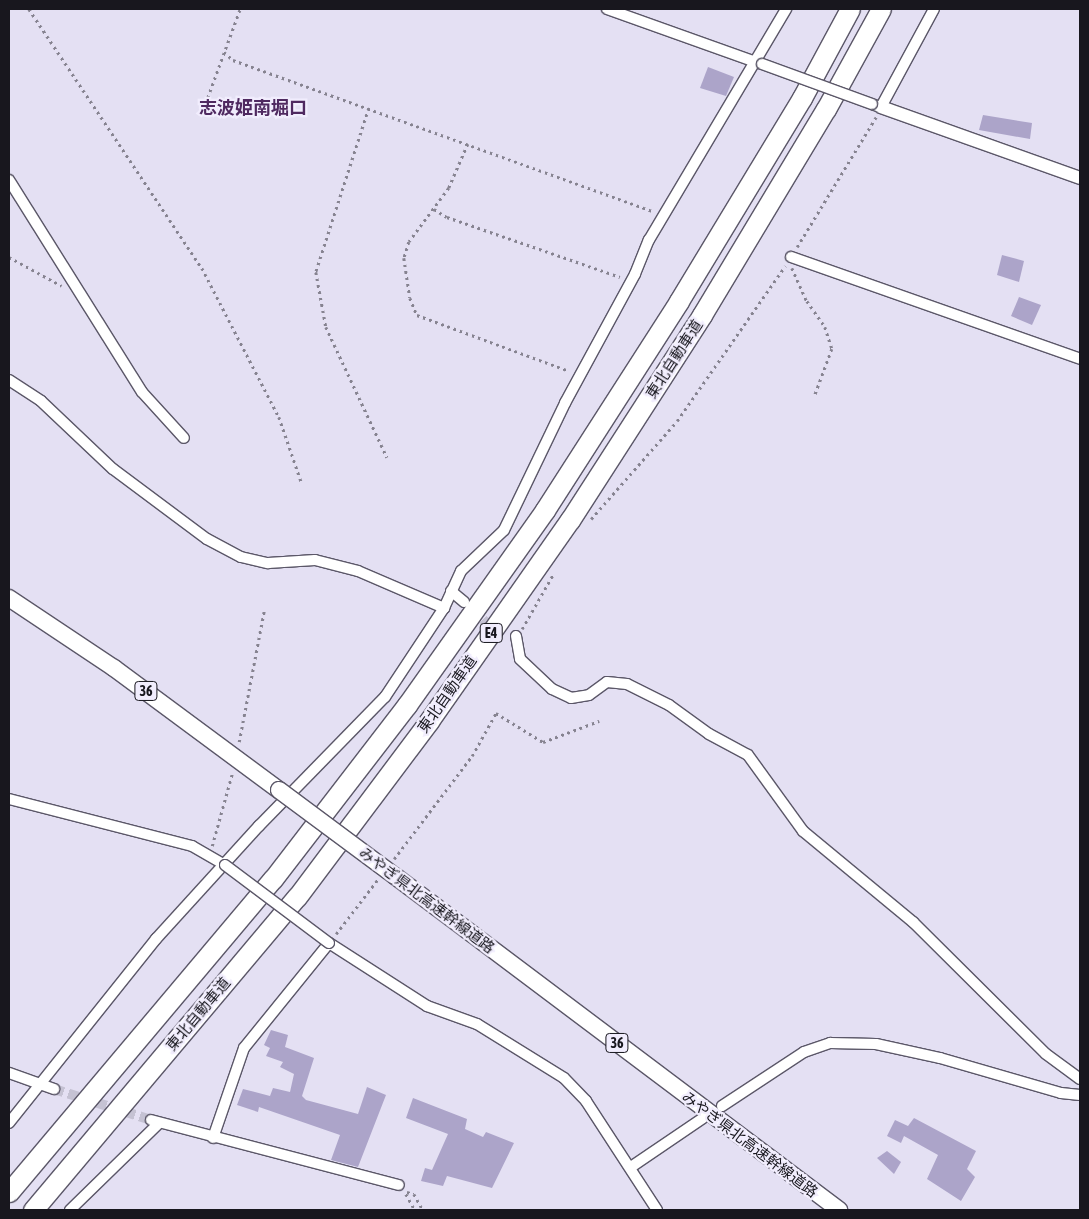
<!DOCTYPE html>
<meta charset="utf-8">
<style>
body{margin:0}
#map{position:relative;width:1089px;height:1219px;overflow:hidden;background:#e4e0f3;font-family:"Asap Condensed","Noto Sans JP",sans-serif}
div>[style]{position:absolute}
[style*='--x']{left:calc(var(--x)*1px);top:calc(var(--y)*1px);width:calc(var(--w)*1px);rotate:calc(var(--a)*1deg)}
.building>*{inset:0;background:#aca4c9}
.minor-tunnel>*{height:10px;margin-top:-5px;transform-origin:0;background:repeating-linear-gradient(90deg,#c5c2d3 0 10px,transparent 0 15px)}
.path>*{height:2.5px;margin-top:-1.25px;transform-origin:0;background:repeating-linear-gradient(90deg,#868390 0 2.5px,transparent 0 6.5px)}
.roads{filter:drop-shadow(1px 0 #5b5768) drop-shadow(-1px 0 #5b5768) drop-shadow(0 1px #5b5768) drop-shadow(0 -1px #5b5768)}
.minor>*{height:10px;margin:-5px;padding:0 5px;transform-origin:5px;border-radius:5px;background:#fff}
.tertiary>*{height:12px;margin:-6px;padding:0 6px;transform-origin:6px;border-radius:6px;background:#fff}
.primary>*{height:16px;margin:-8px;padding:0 8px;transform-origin:8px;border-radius:8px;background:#fff}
.motorway>*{height:19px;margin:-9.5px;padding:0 9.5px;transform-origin:9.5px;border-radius:9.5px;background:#fff}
.bridges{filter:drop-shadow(1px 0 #5b5768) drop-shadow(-1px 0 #5b5768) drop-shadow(0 1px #5b5768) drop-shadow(0 -1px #5b5768)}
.minor-bridge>*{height:10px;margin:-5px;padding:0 5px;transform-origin:5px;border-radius:5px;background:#fff}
.primary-bridge>*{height:16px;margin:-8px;padding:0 8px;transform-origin:8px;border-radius:8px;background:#fff}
span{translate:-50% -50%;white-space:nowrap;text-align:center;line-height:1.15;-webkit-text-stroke:4.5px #f1edfd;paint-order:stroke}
.shield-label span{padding:1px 4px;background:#f1edfd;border:1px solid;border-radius:4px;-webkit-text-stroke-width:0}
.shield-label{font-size:14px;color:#18171e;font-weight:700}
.street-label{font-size:15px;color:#18171e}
.quarter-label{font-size:18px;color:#4f2960;font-weight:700}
.frame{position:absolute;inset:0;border:10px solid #18171e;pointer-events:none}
</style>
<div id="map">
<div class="building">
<div style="clip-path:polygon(708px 67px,734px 77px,726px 96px,700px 88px)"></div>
<div style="clip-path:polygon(983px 115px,1032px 123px,1030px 139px,979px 130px)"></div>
<div style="clip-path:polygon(1002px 255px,1024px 261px,1019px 282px,997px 275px)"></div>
<div style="clip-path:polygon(1019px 297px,1041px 305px,1032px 325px,1011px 316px)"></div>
<div style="clip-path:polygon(271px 1030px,288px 1035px,285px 1047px,314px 1058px,302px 1096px,306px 1100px,358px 1114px,367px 1087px,386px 1095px,358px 1167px,331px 1160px,340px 1135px,259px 1107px,258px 1112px,237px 1105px,243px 1089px,270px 1096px,273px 1088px,290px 1092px,294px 1074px,280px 1067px,283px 1062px,266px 1056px,270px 1048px,264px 1045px)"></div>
<div style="clip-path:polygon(413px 1098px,467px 1119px,465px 1129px,483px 1137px,486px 1132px,514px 1143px,492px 1188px,447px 1176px,443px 1186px,421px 1181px,425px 1168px,432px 1170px,448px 1134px,406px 1118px)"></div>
<div style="clip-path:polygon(914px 1118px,976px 1151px,967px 1169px,975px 1177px,961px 1201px,927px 1179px,938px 1155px,904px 1136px,901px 1143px,887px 1136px,895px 1120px,908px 1126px)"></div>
<div style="clip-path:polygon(887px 1151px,901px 1162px,894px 1174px,877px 1158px)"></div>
</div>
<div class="minor-tunnel">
<div style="--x:472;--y:609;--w:33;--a:44"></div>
<div style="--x:54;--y:1089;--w:102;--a:17.7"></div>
</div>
<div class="path">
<div style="--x:29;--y:9;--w:311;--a:56.3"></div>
<div style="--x:202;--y:268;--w:168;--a:62.7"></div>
<div style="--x:279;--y:417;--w:68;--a:71"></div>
<div style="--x:224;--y:52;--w:12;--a:42"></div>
<div style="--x:233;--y:60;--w:446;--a:19.8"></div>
<div style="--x:369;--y:108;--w:172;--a:107.9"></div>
<div style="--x:316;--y:272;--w:56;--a:79.7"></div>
<div style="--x:326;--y:327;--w:144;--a:64.9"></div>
<div style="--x:203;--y:110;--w:108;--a:-69.9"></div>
<div style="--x:468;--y:144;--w:48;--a:113.4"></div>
<div style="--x:449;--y:188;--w:67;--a:126.5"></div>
<div style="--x:409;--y:242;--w:17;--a:107"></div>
<div style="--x:404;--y:258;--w:40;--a:81.5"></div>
<div style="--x:410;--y:298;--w:18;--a:68"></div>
<div style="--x:417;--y:315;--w:162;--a:20.2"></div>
<div style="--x:434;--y:209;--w:15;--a:32"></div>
<div style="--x:447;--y:217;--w:183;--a:19.1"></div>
<div style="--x:797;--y:247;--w:152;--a:-58.7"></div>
<div style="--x:9;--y:257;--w:60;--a:28.7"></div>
<div style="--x:792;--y:268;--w:36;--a:66"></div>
<div style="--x:807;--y:301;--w:32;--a:55"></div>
<div style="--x:825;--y:327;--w:23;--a:72"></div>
<div style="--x:832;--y:349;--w:49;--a:110.3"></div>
<div style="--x:591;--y:519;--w:130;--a:-48.7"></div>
<div style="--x:677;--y:421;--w:189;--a:-55.1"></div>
<div style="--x:522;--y:629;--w:64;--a:-60.3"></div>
<div style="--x:239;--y:742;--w:133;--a:-79.2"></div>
<div style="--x:212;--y:846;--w:75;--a:-74.5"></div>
<div style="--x:394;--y:859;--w:129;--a:-52.9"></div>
<div style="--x:472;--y:756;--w:49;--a:-60.8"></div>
<div style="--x:496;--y:713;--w:55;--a:31.7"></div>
<div style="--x:543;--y:742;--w:60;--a:-20.6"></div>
<div style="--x:336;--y:934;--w:69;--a:-52.6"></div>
<div style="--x:407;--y:1192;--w:7;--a:16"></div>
<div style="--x:414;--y:1194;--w:18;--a:61"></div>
<div style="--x:406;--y:1194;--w:18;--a:61"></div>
</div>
<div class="roads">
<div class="minor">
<div style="--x:607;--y:9;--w:161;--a:19.6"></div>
<div style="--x:874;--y:105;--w:7;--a:16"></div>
<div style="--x:881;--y:107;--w:111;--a:-61.6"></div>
<div style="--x:9;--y:180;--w:250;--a:57.9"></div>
<div style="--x:142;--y:392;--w:62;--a:47.6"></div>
<div style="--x:791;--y:257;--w:306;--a:19.4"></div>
<div style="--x:9;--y:380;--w:38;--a:33"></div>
<div style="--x:41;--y:401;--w:99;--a:43.4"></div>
<div style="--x:113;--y:469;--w:117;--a:36.7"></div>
<div style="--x:207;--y:539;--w:38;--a:28"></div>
<div style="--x:241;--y:557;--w:28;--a:13"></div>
<div style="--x:268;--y:563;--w:47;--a:-3.7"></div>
<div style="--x:315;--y:560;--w:44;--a:14.3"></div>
<div style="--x:358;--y:571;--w:94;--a:23.3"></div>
<div style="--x:451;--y:591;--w:17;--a:40"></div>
<div style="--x:516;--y:636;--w:23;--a:80"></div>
<div style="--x:520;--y:659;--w:44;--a:43.2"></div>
<div style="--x:552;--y:689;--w:21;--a:25"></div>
<div style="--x:571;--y:698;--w:18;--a:-9"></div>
<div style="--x:589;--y:695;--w:22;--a:-36"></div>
<div style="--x:607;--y:682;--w:20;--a:6"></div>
<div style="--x:627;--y:684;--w:47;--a:26.6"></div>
<div style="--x:669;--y:705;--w:49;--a:35.9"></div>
<div style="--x:709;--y:734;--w:44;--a:28.3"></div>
<div style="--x:748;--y:755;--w:94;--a:54.1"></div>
<div style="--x:803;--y:831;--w:143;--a:39.6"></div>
<div style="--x:913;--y:922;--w:187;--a:44.8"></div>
<div style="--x:1046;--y:1054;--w:42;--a:36.3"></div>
<div style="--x:9;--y:799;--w:189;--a:14.4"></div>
<div style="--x:192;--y:846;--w:38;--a:30"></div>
<div style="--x:9;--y:1073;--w:48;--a:19.6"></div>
<div style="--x:722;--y:1106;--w:98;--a:-33.4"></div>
<div style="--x:804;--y:1052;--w:28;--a:-19"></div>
<div style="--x:830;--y:1043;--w:46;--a:1.2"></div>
<div style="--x:876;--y:1044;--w:66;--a:12.3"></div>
<div style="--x:940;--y:1058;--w:126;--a:16.1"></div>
<div style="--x:1061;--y:1093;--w:19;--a:6"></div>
<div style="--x:151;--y:1120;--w:256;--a:14.7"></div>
<div style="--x:9;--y:1123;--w:236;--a:-51.4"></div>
<div style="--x:156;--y:939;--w:153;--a:-47.7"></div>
<div style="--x:259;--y:826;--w:180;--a:-45.7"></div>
<div style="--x:385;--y:697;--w:107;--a:-56.5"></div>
<div style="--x:444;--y:608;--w:41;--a:-65.3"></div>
<div style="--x:461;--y:571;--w:59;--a:-43.6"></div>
<div style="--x:504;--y:530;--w:141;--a:-64.3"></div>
<div style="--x:565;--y:403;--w:147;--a:-61.5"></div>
<div style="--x:635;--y:274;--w:37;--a:-68"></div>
<div style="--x:649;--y:240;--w:269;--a:-59.3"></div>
<div style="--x:213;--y:1138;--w:95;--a:-71"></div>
<div style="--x:244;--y:1048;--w:135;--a:-51"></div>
<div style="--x:329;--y:943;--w:117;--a:32.7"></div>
<div style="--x:427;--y:1006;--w:53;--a:19.8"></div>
<div style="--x:477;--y:1024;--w:102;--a:31.8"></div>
<div style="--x:564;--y:1078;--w:32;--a:46"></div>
<div style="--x:586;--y:1101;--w:130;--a:56.9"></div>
<div style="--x:631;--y:1167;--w:87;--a:-34.2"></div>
<div style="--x:70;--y:1210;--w:124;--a:-44.3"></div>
</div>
<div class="tertiary">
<div style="--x:881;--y:107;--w:211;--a:19.6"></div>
</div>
<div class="primary">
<div style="--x:9;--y:598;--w:126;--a:33.7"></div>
<div style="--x:114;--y:668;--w:205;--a:36.5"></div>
<div style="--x:395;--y:876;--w:556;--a:36.95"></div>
</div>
<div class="motorway">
<div style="--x:9;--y:1192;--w:409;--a:-49.9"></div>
<div style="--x:273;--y:879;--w:220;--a:-52.4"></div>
<div style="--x:407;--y:705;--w:239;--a:-54.7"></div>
<div style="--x:545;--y:510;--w:248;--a:-57.3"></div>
<div style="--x:679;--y:301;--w:237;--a:-58.8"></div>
<div style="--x:802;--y:98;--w:101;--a:-61.7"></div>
<div style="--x:33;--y:1210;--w:409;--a:-49.9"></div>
<div style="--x:297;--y:897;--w:220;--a:-53.1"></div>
<div style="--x:429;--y:721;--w:246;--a:-55"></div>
<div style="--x:570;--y:520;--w:244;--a:-57.2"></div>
<div style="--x:702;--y:315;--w:240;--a:-59"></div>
<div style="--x:826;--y:109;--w:114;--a:-61.2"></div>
</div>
</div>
<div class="bridges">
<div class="minor-bridge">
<div style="--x:762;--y:64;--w:117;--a:20"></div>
<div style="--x:225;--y:865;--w:130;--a:36.9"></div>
</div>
<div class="primary-bridge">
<div style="--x:279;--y:790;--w:144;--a:36.6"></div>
</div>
</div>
<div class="shield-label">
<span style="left:491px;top:633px">E4</span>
<span style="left:146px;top:691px">36</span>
<span style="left:617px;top:1043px">36</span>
</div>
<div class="street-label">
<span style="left:674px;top:359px;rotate:-57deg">東北自動車道</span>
<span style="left:447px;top:694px;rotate:-55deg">東北自動車道</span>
<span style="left:427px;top:900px;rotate:37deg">みやぎ県北高速幹線道路</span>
<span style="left:198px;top:1014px;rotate:-50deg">東北自動車道</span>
<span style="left:750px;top:1144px;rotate:37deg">みやぎ県北高速幹線道路</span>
</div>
<div class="quarter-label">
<span style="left:253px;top:108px">志波姫南堀口</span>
</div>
<div class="frame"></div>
</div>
